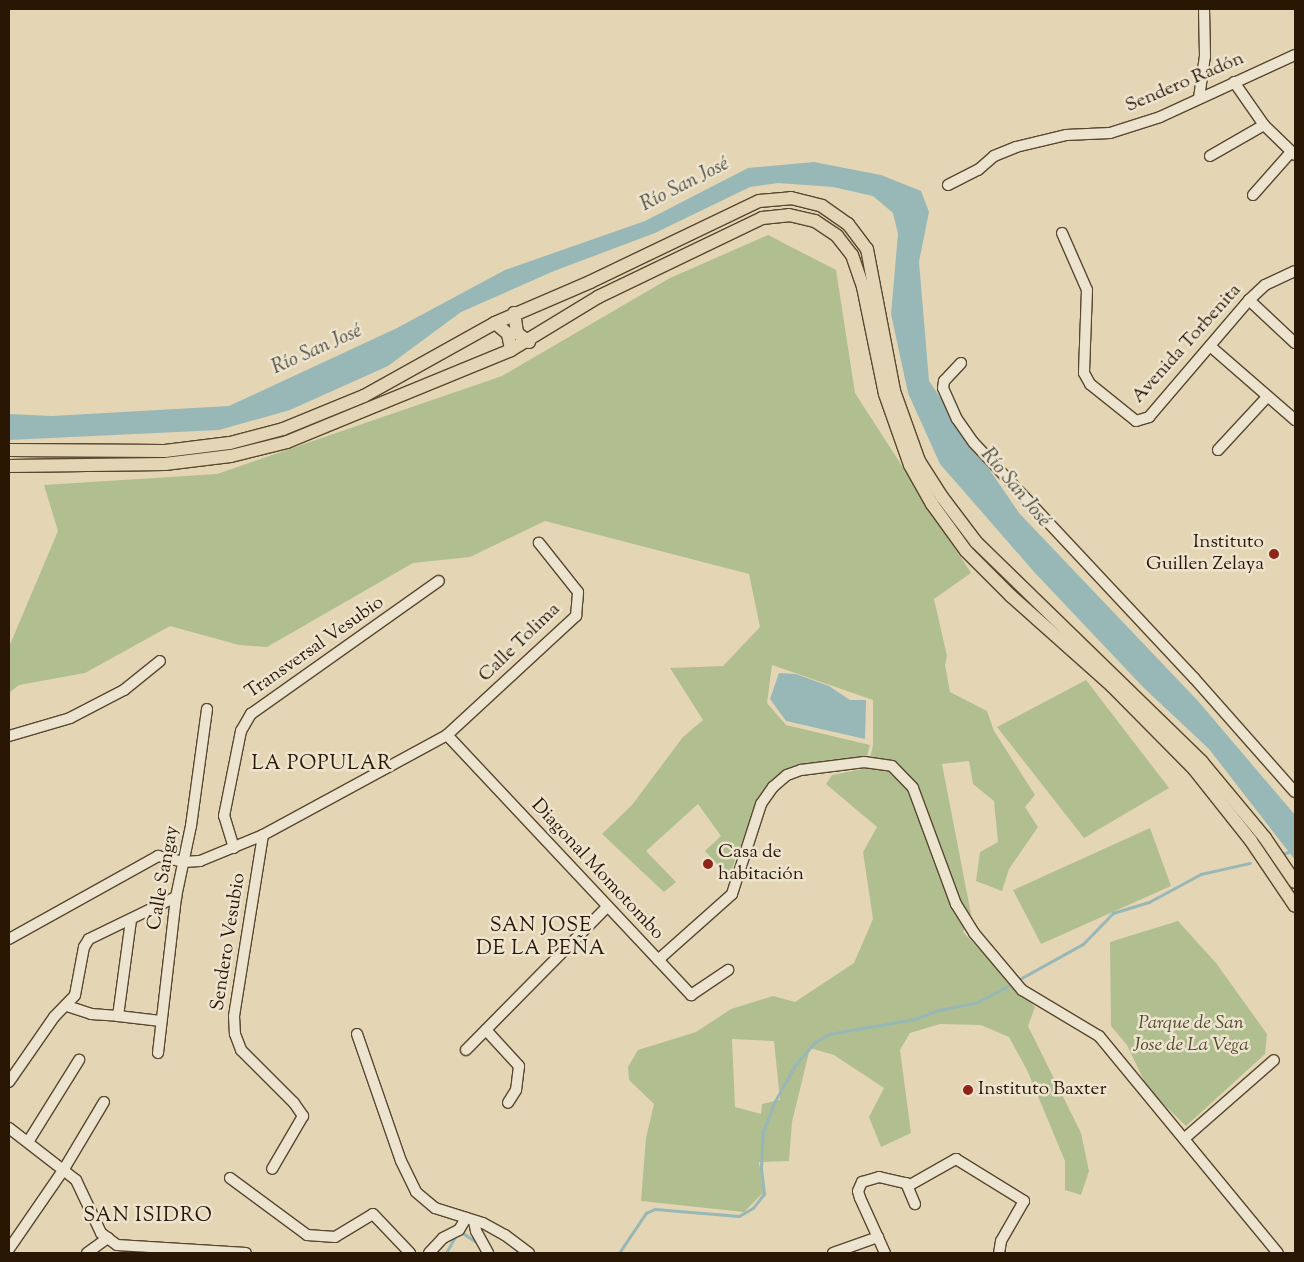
<!DOCTYPE html>
<meta charset="utf-8">
<style>
body{margin:0}
#map{position:relative;width:1304px;height:1262px;overflow:hidden;background:#e4d6b5;font-family:"Sorts Mill Goudy",serif}
div>[style]{position:absolute}
[style*='--x']{left:calc(var(--x)*1px);top:calc(var(--y)*1px);width:calc(var(--w)*1px);rotate:calc(var(--a)*1deg)}
.green>*{inset:0;background:#b1be90}
.water>*{inset:0;background:#98b7b7}
.stream>*{height:2.5px;margin:-1.25px;padding:0 1.25px;transform-origin:1.25px;border-radius:1.25px;background:#98b7b7}
.roads{filter:drop-shadow(1px 0 #584730) drop-shadow(-1px 0 #584730) drop-shadow(0 1px #584730) drop-shadow(0 -1px #584730)}
.minor>*{height:10px;margin:-5px;padding:0 5px;transform-origin:5px;border-radius:5px;background:#ede4cf}
.major>*{height:12px;margin:-6px;padding:0 6px;transform-origin:6px;border-radius:6px;background:#e4d6b5}
.dots>*{width:14px;height:14px;translate:-50% -50%;box-sizing:border-box;border:2px solid #ede4cf;border-radius:50%}
span{translate:-50% -50%;white-space:nowrap;text-align:center;line-height:1.15;-webkit-text-stroke:5px #ede4cf;paint-order:stroke}
.street-label{font-size:19px;color:#291704}
.poi-label{font-size:19px;color:#291704}
.right{translate:-100% -50%;text-align:right}
.left{translate:0 -50%;text-align:left}
.park-label{font-size:19px;color:#52492e;font-style:italic}
.water-label{font-size:20px;color:#504f43;font-style:italic}
.neighbourhood-label{font-size:20px;color:#291704;letter-spacing:1px}
.frame{position:absolute;inset:0;border:10px solid #291704;pointer-events:none}
</style>
<div id="map">
<div class="green">
<div style="clip-path:polygon(evenodd,768px 235px,836px 270px,855px 393px,971px 573px,934px 599px,947px 656px,945px 665px,950px 692px,987px 711px,994px 731px,1035px 795px,1025px 807px,1038px 827px,1009px 869px,1002px 891px,976px 881px,980px 852px,998px 842px,994px 801px,973px 784px,969px 761px,942px 764px,971px 914px,963px 932px,1035px 1007px,1028px 1026px,1081px 1133px,1089px 1171px,1081px 1195px,1065px 1190px,1065px 1161px,1027px 1070px,1009px 1037px,981px 1025px,940px 1024px,910px 1033px,900px 1050px,911px 1133px,881px 1147px,869px 1117px,884px 1088px,834px 1055px,810px 1048px,792px 1122px,789px 1161px,759px 1162px,763px 1193px,744px 1212px,641px 1201px,646px 1138px,654px 1104px,629px 1080px,628px 1067px,638px 1050px,696px 1032px,731px 1009px,773px 996px,795px 1002px,854px 963px,873px 919px,863px 852px,877px 827px,826px 784px,832px 775px,868px 768px,873px 745px,873px 700px,772px 665px,767px 703px,786px 725px,870px 745px,867px 756px,801px 764px,773px 787px,754px 809px,729px 877px,705px 851px,721px 836px,698px 804px,646px 851px,676px 882px,664px 892px,602px 834px,632px 805px,683px 737px,703px 720px,670px 668px,723px 666px,760px 627px,749px 574px,545px 521px,470px 557px,413px 563px,267px 647px,239px 645px,170px 626px,85px 673px,19px 685px,9px 693px,9px 647px,58px 531px,44px 485px,217px 474px,502px 376px,670px 278px,768px 235px,732px 1039px,774px 1041px,780px 1100px,762px 1104px,761px 1114px,735px 1107px,732px 1039px)"></div>
<div style="clip-path:polygon(1086px 680px,1169px 788px,1084px 838px,997px 727px)"></div>
<div style="clip-path:polygon(1150px 828px,1171px 886px,1041px 944px,1013px 890px)"></div>
<div style="clip-path:polygon(1178px 921px,1216px 963px,1267px 1034px,1265px 1054px,1186px 1126px,1148px 1089px,1127px 1045px,1111px 1026px,1110px 942px)"></div>
</div>
<div class="water">
<div style="clip-path:polygon(814px 162px,881px 175px,921px 191px,929px 212px,919px 262px,929px 381px,1019px 513px,1198px 701px,1295px 815px,1295px 860px,1209px 749px,1144px 688px,1036px 574px,940px 464px,908px 393px,891px 314px,898px 234px,893px 213px,873px 196px,833px 187px,778px 183px,750px 187px,655px 233px,554px 271px,461px 312px,388px 366px,290px 410px,219px 430px,9px 440px,9px 414px,52px 416px,229px 406px,397px 328px,505px 270px,645px 221px,748px 168px)"></div>
<div style="clip-path:polygon(779px 673px,796px 674px,829px 686px,850px 700px,866px 700px,865px 739px,786px 721px,770px 699px)"></div>
</div>
<div class="stream">
<div style="--x:1282;--y:854;--w:14;--a:-17"></div>
<div style="--x:1018;--y:980;--w:74;--a:-29"></div>
<div style="--x:1083;--y:944;--w:43;--a:-45.9"></div>
<div style="--x:1113;--y:913;--w:38;--a:-17"></div>
<div style="--x:1149;--y:902;--w:59;--a:-28.3"></div>
<div style="--x:1201;--y:874;--w:50;--a:-12.7"></div>
<div style="--x:446;--y:1253;--w:18;--a:-61"></div>
<div style="--x:455;--y:1237;--w:9;--a:-27"></div>
<div style="--x:463;--y:1233;--w:18;--a:34"></div>
<div style="--x:619;--y:1253;--w:48;--a:-56"></div>
<div style="--x:646;--y:1213;--w:10;--a:-24"></div>
<div style="--x:655;--y:1209;--w:84;--a:4.8"></div>
<div style="--x:739;--y:1216;--w:16;--a:-30"></div>
<div style="--x:753;--y:1208;--w:18;--a:-52"></div>
<div style="--x:764;--y:1194;--w:26;--a:-97"></div>
<div style="--x:761;--y:1168;--w:36;--a:-87"></div>
<div style="--x:763;--y:1132;--w:33;--a:-69"></div>
<div style="--x:775;--y:1101;--w:43;--a:-60.4"></div>
<div style="--x:796;--y:1064;--w:28;--a:-49"></div>
<div style="--x:814;--y:1043;--w:17;--a:-31"></div>
<div style="--x:829;--y:1034;--w:87;--a:-9.9"></div>
<div style="--x:915;--y:1019;--w:26;--a:-21"></div>
<div style="--x:939;--y:1010;--w:38;--a:-11"></div>
<div style="--x:976;--y:1003;--w:43;--a:-27.8"></div>
</div>
<div class="roads">
<div class="minor">
<div style="--x:1234;--y:82;--w:52;--a:55.1"></div>
<div style="--x:1264;--y:125;--w:43;--a:44.1"></div>
<div style="--x:1199;--y:98;--w:42;--a:-81.9"></div>
<div style="--x:1205;--y:56;--w:47;--a:-91.2"></div>
<div style="--x:1210;--y:156;--w:62;--a:-29.9"></div>
<div style="--x:948;--y:185;--w:34;--a:-27"></div>
<div style="--x:978;--y:170;--w:21;--a:-41"></div>
<div style="--x:994;--y:156;--w:24;--a:-22"></div>
<div style="--x:1016;--y:147;--w:51;--a:-13.5"></div>
<div style="--x:1066;--y:135;--w:44;--a:-2.6"></div>
<div style="--x:1110;--y:133;--w:52;--a:-17.7"></div>
<div style="--x:1160;--y:117;--w:149;--a:-24.7"></div>
<div style="--x:1253;--y:195;--w:57;--a:-48.5"></div>
<div style="--x:1062;--y:233;--w:62;--a:66.3"></div>
<div style="--x:1087;--y:290;--w:83;--a:92.1"></div>
<div style="--x:1084;--y:373;--w:13;--a:61"></div>
<div style="--x:1090;--y:384;--w:59;--a:38.8"></div>
<div style="--x:1136;--y:421;--w:14;--a:-17"></div>
<div style="--x:1149;--y:417;--w:154;--a:-49.5"></div>
<div style="--x:1249;--y:300;--w:22;--a:-43"></div>
<div style="--x:1265;--y:285;--w:33;--a:-25"></div>
<div style="--x:1249;--y:300;--w:63;--a:43.1"></div>
<div style="--x:1210;--y:346;--w:113;--a:41"></div>
<div style="--x:961;--y:363;--w:25;--a:133"></div>
<div style="--x:944;--y:381;--w:7;--a:98"></div>
<div style="--x:943;--y:388;--w:34;--a:66"></div>
<div style="--x:957;--y:419;--w:29;--a:55"></div>
<div style="--x:974;--y:443;--w:322;--a:46.9"></div>
<div style="--x:1194;--y:678;--w:152;--a:48.5"></div>
<div style="--x:1218;--y:450;--w:72;--a:-47.2"></div>
<div style="--x:447;--y:735;--w:357;--a:46.8"></div>
<div style="--x:691;--y:995;--w:45;--a:-34"></div>
<div style="--x:9;--y:736;--w:64;--a:-16.4"></div>
<div style="--x:70;--y:718;--w:61;--a:-27.4"></div>
<div style="--x:124;--y:690;--w:46;--a:-38.9"></div>
<div style="--x:263;--y:835;--w:183;--a:99.1"></div>
<div style="--x:234;--y:1016;--w:18;--a:87"></div>
<div style="--x:235;--y:1034;--w:17;--a:69"></div>
<div style="--x:241;--y:1050;--w:75;--a:45"></div>
<div style="--x:294;--y:1103;--w:16;--a:55"></div>
<div style="--x:303;--y:1116;--w:61;--a:120.3"></div>
<div style="--x:234;--y:848;--w:34;--a:-107"></div>
<div style="--x:224;--y:816;--w:87;--a:-78.7"></div>
<div style="--x:241;--y:731;--w:20;--a:-60"></div>
<div style="--x:251;--y:714;--w:230;--a:-35.3"></div>
<div style="--x:131;--y:920;--w:97;--a:97.7"></div>
<div style="--x:118;--y:1016;--w:43;--a:6.6"></div>
<div style="--x:9;--y:939;--w:171;--a:-29.1"></div>
<div style="--x:158;--y:856;--w:26;--a:13"></div>
<div style="--x:183;--y:862;--w:17;--a:-3"></div>
<div style="--x:200;--y:861;--w:68;--a:-22.4"></div>
<div style="--x:263;--y:835;--w:209;--a:-28.5"></div>
<div style="--x:447;--y:735;--w:176;--a:-42.7"></div>
<div style="--x:576;--y:616;--w:24;--a:-85"></div>
<div style="--x:578;--y:592;--w:63;--a:-128.5"></div>
<div style="--x:658;--y:960;--w:99;--a:-41.7"></div>
<div style="--x:732;--y:894;--w:95;--a:-72.1"></div>
<div style="--x:761;--y:804;--w:21;--a:-55"></div>
<div style="--x:773;--y:787;--w:18;--a:-41"></div>
<div style="--x:787;--y:775;--w:15;--a:-20"></div>
<div style="--x:801;--y:770;--w:64;--a:-7.2"></div>
<div style="--x:864;--y:762;--w:28;--a:8"></div>
<div style="--x:892;--y:766;--w:30;--a:46"></div>
<div style="--x:913;--y:788;--w:124;--a:69.7"></div>
<div style="--x:956;--y:904;--w:34;--a:58"></div>
<div style="--x:974;--y:933;--w:75;--a:49.9"></div>
<div style="--x:1022;--y:990;--w:90;--a:30.9"></div>
<div style="--x:1099;--y:1036;--w:281;--a:50.5"></div>
<div style="--x:67;--y:1006;--w:25;--a:18"></div>
<div style="--x:91;--y:1014;--w:27;--a:4"></div>
<div style="--x:486;--y:1030;--w:49;--a:47.5"></div>
<div style="--x:519;--y:1066;--w:24;--a:97"></div>
<div style="--x:516;--y:1090;--w:15;--a:122"></div>
<div style="--x:357;--y:1034;--w:134;--a:70.9"></div>
<div style="--x:401;--y:1161;--w:34;--a:64"></div>
<div style="--x:416;--y:1192;--w:25;--a:40"></div>
<div style="--x:435;--y:1208;--w:50;--a:17.4"></div>
<div style="--x:483;--y:1223;--w:25;--a:29"></div>
<div style="--x:505;--y:1235;--w:30;--a:37"></div>
<div style="--x:466;--y:1050;--w:201;--a:-45.4"></div>
<div style="--x:158;--y:1053;--w:157;--a:-83.4"></div>
<div style="--x:176;--y:897;--w:73;--a:-78.1"></div>
<div style="--x:191;--y:826;--w:118;--a:-82.2"></div>
<div style="--x:9;--y:1082;--w:79;--a:-55.3"></div>
<div style="--x:54;--y:1017;--w:30;--a:-46"></div>
<div style="--x:75;--y:995;--w:49;--a:-79.4"></div>
<div style="--x:84;--y:947;--w:9;--a:-58"></div>
<div style="--x:89;--y:939;--w:97;--a:-25.8"></div>
<div style="--x:9;--y:1128;--w:85;--a:37.8"></div>
<div style="--x:76;--y:1180;--w:59;--a:64.7"></div>
<div style="--x:101;--y:1233;--w:20;--a:37"></div>
<div style="--x:117;--y:1245;--w:129;--a:3.5"></div>
<div style="--x:1185;--y:1138;--w:118;--a:-41.2"></div>
<div style="--x:28;--y:1142;--w:97;--a:-58.1"></div>
<div style="--x:230;--y:1178;--w:96;--a:36.5"></div>
<div style="--x:307;--y:1235;--w:28;--a:4"></div>
<div style="--x:335;--y:1237;--w:44;--a:-31.2"></div>
<div style="--x:373;--y:1214;--w:54;--a:46.5"></div>
<div style="--x:910;--y:1185;--w:53;--a:-29.5"></div>
<div style="--x:956;--y:1159;--w:80;--a:31.7"></div>
<div style="--x:1024;--y:1201;--w:46;--a:119.9"></div>
<div style="--x:1001;--y:1241;--w:12;--a:99"></div>
<div style="--x:474;--y:1221;--w:10;--a:79"></div>
<div style="--x:476;--y:1231;--w:25;--a:61"></div>
<div style="--x:9;--y:1249;--w:97;--a:-55.5"></div>
<div style="--x:64;--y:1169;--w:78;--a:-59.2"></div>
<div style="--x:87;--y:1253;--w:26;--a:-36"></div>
<div style="--x:429;--y:1253;--w:21;--a:-47"></div>
<div style="--x:443;--y:1238;--w:18;--a:-27"></div>
<div style="--x:459;--y:1230;--w:14;--a:-60"></div>
<div style="--x:833;--y:1253;--w:48;--a:-19.6"></div>
<div style="--x:885;--y:1253;--w:60;--a:-114.4"></div>
<div style="--x:860;--y:1198;--w:7;--a:-106"></div>
<div style="--x:858;--y:1191;--w:10;--a:-66"></div>
<div style="--x:862;--y:1182;--w:18;--a:-16"></div>
<div style="--x:879;--y:1177;--w:28;--a:13"></div>
<div style="--x:906;--y:1183;--w:23;--a:67"></div>
</div>
<div class="major">
<div style="--x:514;--y:313;--w:20;--a:81"></div>
<div style="--x:517;--y:333;--w:15;--a:37"></div>
<div style="--x:495;--y:323;--w:17;--a:40"></div>
<div style="--x:508;--y:334;--w:16;--a:79"></div>
<div style="--x:9;--y:450;--w:156;--a:0.4"></div>
<div style="--x:165;--y:451;--w:65;--a:-7"></div>
<div style="--x:230;--y:443;--w:55;--a:-14.8"></div>
<div style="--x:283;--y:429;--w:87;--a:-22.2"></div>
<div style="--x:364;--y:396;--w:150;--a:-29.1"></div>
<div style="--x:495;--y:323;--w:103;--a:-23.3"></div>
<div style="--x:590;--y:282;--w:187;--a:-25.6"></div>
<div style="--x:759;--y:201;--w:32;--a:-5"></div>
<div style="--x:791;--y:198;--w:32;--a:14"></div>
<div style="--x:822;--y:206;--w:32;--a:35"></div>
<div style="--x:848;--y:224;--w:31;--a:53"></div>
<div style="--x:867;--y:249;--w:145;--a:79.2"></div>
<div style="--x:894;--y:391;--w:74;--a:70.3"></div>
<div style="--x:919;--y:461;--w:43;--a:57.4"></div>
<div style="--x:942;--y:497;--w:56;--a:52.9"></div>
<div style="--x:976;--y:542;--w:315;--a:44.2"></div>
<div style="--x:1202;--y:762;--w:99;--a:50.3"></div>
<div style="--x:1265;--y:838;--w:53;--a:55.7"></div>
<div style="--x:9;--y:466;--w:156;--a:-0.7"></div>
<div style="--x:165;--y:464;--w:66;--a:-6.9"></div>
<div style="--x:231;--y:456;--w:58;--a:-14"></div>
<div style="--x:287;--y:442;--w:242;--a:-22.3"></div>
<div style="--x:511;--y:350;--w:102;--a:-31.3"></div>
<div style="--x:598;--y:297;--w:182;--a:-25.7"></div>
<div style="--x:762;--y:218;--w:27;--a:-6"></div>
<div style="--x:789;--y:215;--w:27;--a:13"></div>
<div style="--x:815;--y:221;--w:27;--a:34"></div>
<div style="--x:837;--y:236;--w:24;--a:52"></div>
<div style="--x:852;--y:255;--w:34;--a:71"></div>
<div style="--x:863;--y:287;--w:109;--a:78.4"></div>
<div style="--x:885;--y:394;--w:75;--a:70.6"></div>
<div style="--x:910;--y:465;--w:45;--a:60.6"></div>
<div style="--x:932;--y:504;--w:58;--a:54.1"></div>
<div style="--x:966;--y:551;--w:64;--a:45"></div>
<div style="--x:1011;--y:596;--w:135;--a:41.7"></div>
<div style="--x:1112;--y:686;--w:117;--a:45.3"></div>
<div style="--x:1194;--y:769;--w:92;--a:51.6"></div>
<div style="--x:1251;--y:841;--w:78;--a:55.9"></div>
</div>
</div>
<div class="dots">
<div style="left:1274px;top:554px;background:#8f2418"></div>
<div style="left:708px;top:864px;background:#8f2418"></div>
<div style="left:968px;top:1090px;background:#8f2418"></div>
</div>
<div class="street-label">
<span style="left:1185px;top:83px;rotate:-23deg">Sendero Radón</span>
<span style="left:1187px;top:344px;rotate:-48deg">Avenida Torbenita</span>
<span style="left:520px;top:643px;rotate:-44deg">Calle Tolima</span>
<span style="left:315px;top:648px;rotate:-35deg">Transversal Vesubio</span>
<span style="left:597px;top:870px;rotate:47deg">Diagonal Momotombo</span>
<span style="left:164px;top:878px;rotate:-80deg">Calle Sangay</span>
<span style="left:229px;top:942px;rotate:-81deg">Sendero Vesubio</span>
</div>
<div class="poi-label">
<span class="right" style="left:1264px;top:554px">Instituto<br>Guillen Zelaya</span>
<span class="left" style="left:718px;top:864px">Casa de<br>habitación</span>
<span class="left" style="left:978px;top:1090px">Instituto Baxter</span>
</div>
<div class="park-label">
<span style="left:1191px;top:1035px">Parque de San<br>Jose de La Vega</span>
</div>
<div class="water-label">
<span style="left:685px;top:185px;rotate:-27deg">Río San José</span>
<span style="left:317px;top:350px;rotate:-24deg">Río San José</span>
<span style="left:1015px;top:488px;rotate:50deg">Río San José</span>
</div>
<div class="neighbourhood-label">
<span style="left:322px;top:764px">LA POPULAR</span>
<span style="left:541px;top:938px">SAN JOSE<br>DE LA PEÑA</span>
<span style="left:148px;top:1216px">SAN ISIDRO</span>
</div>
<div class="frame"></div>
</div>
